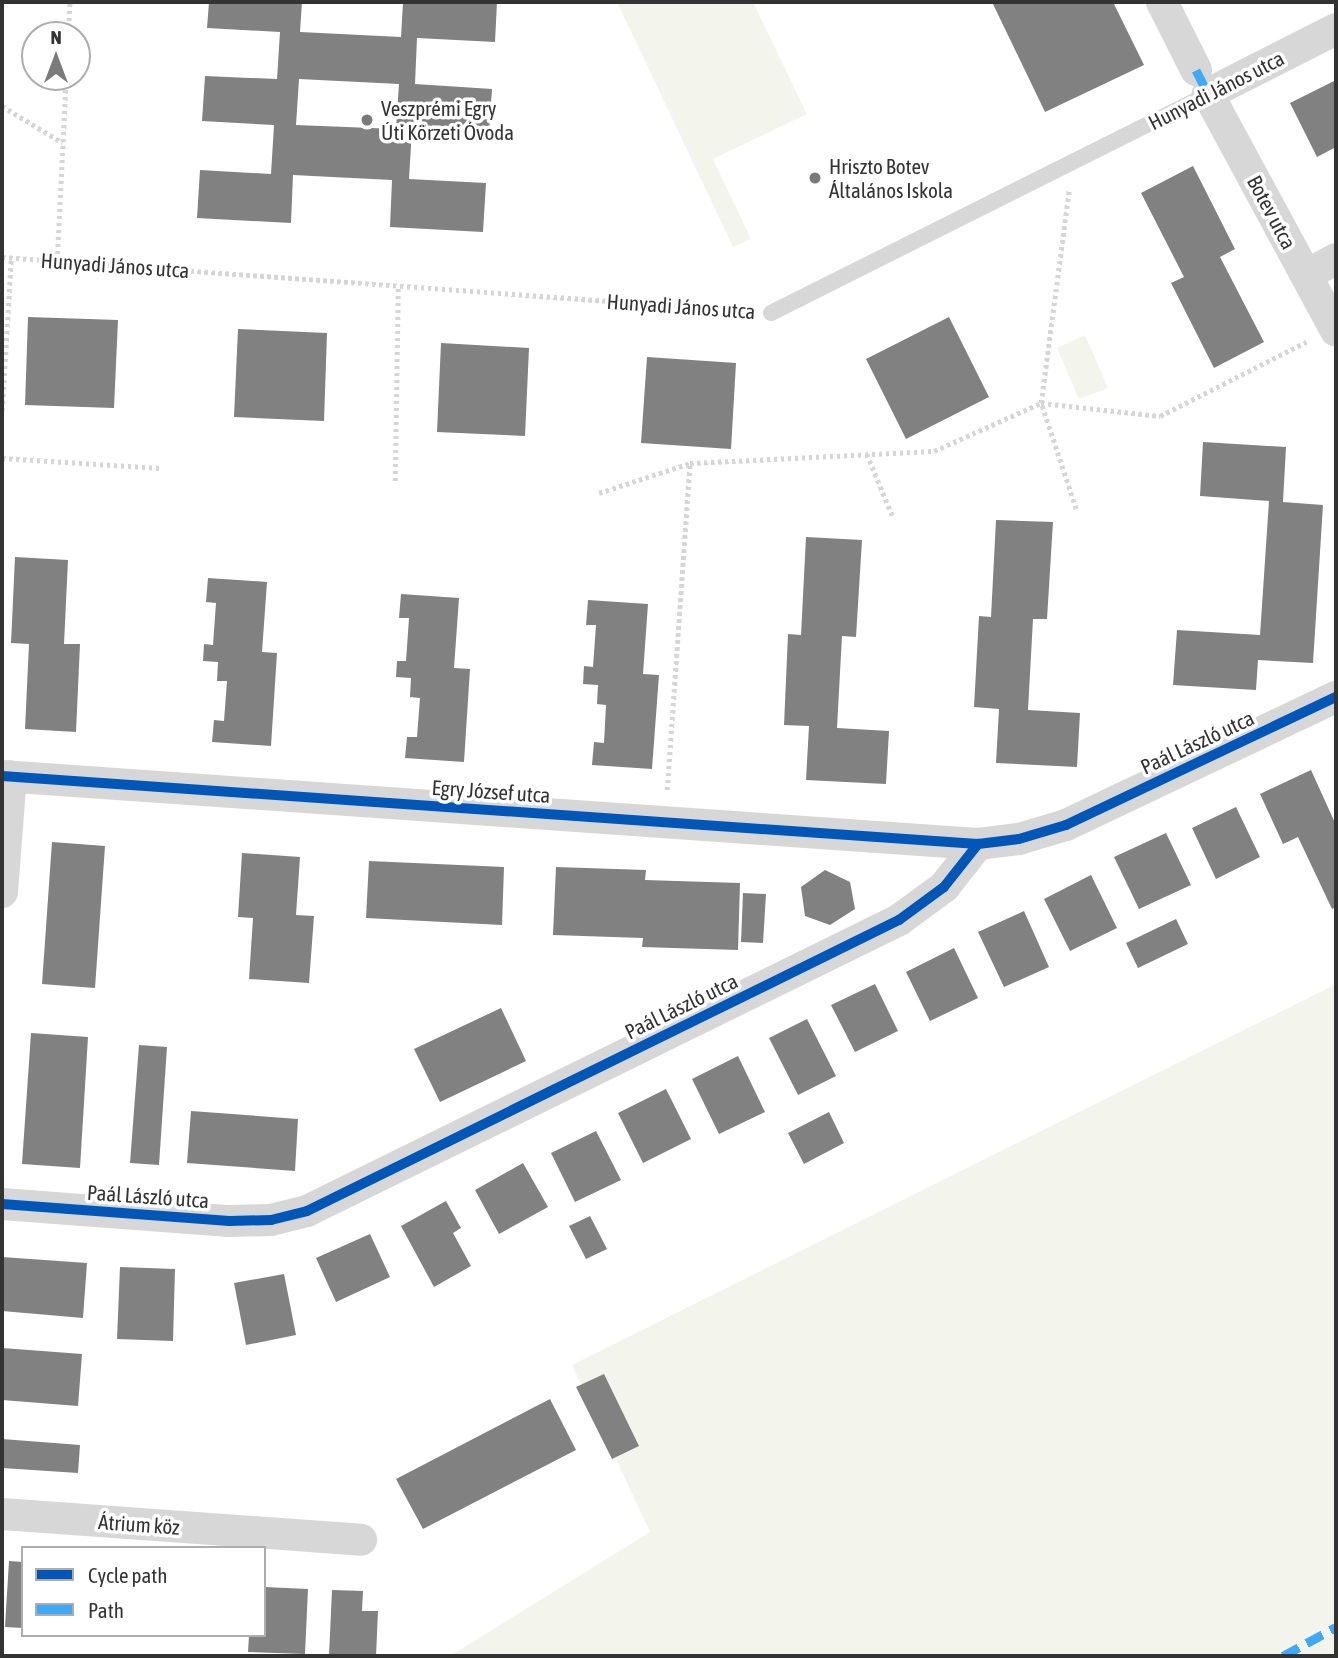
<!DOCTYPE html>
<meta charset="utf-8">
<style>
body{margin:0}
#map{position:relative;width:1338px;height:1658px;overflow:hidden;background:#fff;font-family:"Asap Condensed",sans-serif}
div>[style]{position:absolute}
[style*='--x']{left:calc(var(--x)*1px);top:calc(var(--y)*1px);width:calc(var(--w)*1px);rotate:calc(var(--a)*1deg)}
.green>*{inset:0;background:#f3f5ed}
.building>*{inset:0;background:#818181}
.path>*{height:4.5px;margin-top:-2.25px;transform-origin:0;background:repeating-linear-gradient(90deg,#d6d6d6 0 3.5px,transparent 0 7px)}
.lane>*{height:16px;margin:-8px;padding:0 8px;transform-origin:8px;border-radius:8px;background:#d7d7d7}
.street>*{height:32px;margin:-16px;padding:0 16px;transform-origin:16px;border-radius:16px;background:#d7d7d7}
.quiet>*{height:9px;margin-top:-4.5px;transform-origin:0;background:repeating-linear-gradient(90deg,#3fa9f5 0 18px,transparent 0 27px)}
.cycleway>*{height:10px;margin:-5px;padding:0 5px;transform-origin:5px;border-radius:5px;background:#0057b8}
.dots>*{width:19px;height:19px;translate:-50% -50%;box-sizing:border-box;border:4px solid #fff;border-radius:50%}
span{translate:-50% -50%;white-space:nowrap;text-align:center;line-height:1.15;-webkit-text-stroke:7px #fff;paint-order:stroke}
.street-label{font-size:21px;color:#333}
.poi-label{font-size:21px;color:#333}
.left{translate:0 -50%;text-align:left}
.frame{position:absolute;inset:0;border:4px solid #333;pointer-events:none}
.legend{position:absolute;left:21px;top:1546px;width:245px;height:91px;box-sizing:border-box;background:#fff;border:2px solid #adadad;margin:0;padding:9px 12px;list-style:none;font-size:21px;color:#333}
.legend li{display:flex;align-items:center;gap:14px;height:35px}
.legend b{width:35px;border:2px solid #adadad}
.north{position:absolute;left:21px;top:21px;width:70px;height:70px;box-sizing:border-box;background:#fff;border:2px solid #adadad;border-radius:50%;rotate:0deg;font-size:19px;font-weight:700;line-height:28px;text-align:center;color:#333}
.north::after{content:'';display:block;margin:auto;width:24px;height:32px;background:#7a7a7a;clip-path:polygon(50% 0,100% 100%,50% 72%,0 100%)}
</style>
<div id="map">
<div class="green">
<div style="clip-path:polygon(617px 2px,753px 2px,807px 114px,713px 159px,751px 239px,733px 247px)"></div>
<div style="clip-path:polygon(1085px 335px,1108px 388px,1079px 399px,1057px 348px)"></div>
<div style="clip-path:polygon(1336px 984px,1336px 1656px,450px 1656px,650px 1532px,572px 1365px)"></div>
</div>
<div class="building">
<div style="clip-path:polygon(evenodd,209px 2px,302px 2px,300px 32px,401px 37px,403px 2px,497px 2px,495px 42px,417px 38px,415px 84px,492px 89px,489px 133px,412px 129px,409px 179px,486px 183px,483px 232px,390px 227px,392px 180px,293px 175px,291px 223px,197px 218px,200px 170px,271px 174px,274px 125px,202px 121px,205px 76px,277px 79px,280px 32px,207px 28px,209px 2px,299px 79px,399px 84px,396px 129px,296px 125px,299px 79px)"></div>
<div style="clip-path:polygon(992px 2px,1113px 2px,1144px 65px,1045px 112px)"></div>
<div style="clip-path:polygon(1336px 80px,1336px 147px,1317px 157px,1290px 103px)"></div>
<div style="clip-path:polygon(1193px 166px,1235px 249px,1220px 257px,1264px 342px,1214px 368px,1171px 283px,1184px 277px,1141px 193px)"></div>
<div style="clip-path:polygon(28px 317px,118px 320px,114px 408px,25px 405px)"></div>
<div style="clip-path:polygon(949px 317px,989px 397px,906px 439px,866px 359px)"></div>
<div style="clip-path:polygon(238px 329px,327px 333px,324px 421px,234px 417px)"></div>
<div style="clip-path:polygon(441px 343px,529px 348px,525px 436px,437px 432px)"></div>
<div style="clip-path:polygon(647px 357px,736px 363px,731px 449px,641px 443px)"></div>
<div style="clip-path:polygon(1203px 442px,1286px 447px,1283px 502px,1323px 505px,1313px 663px,1258px 660px,1256px 690px,1173px 685px,1177px 630px,1260px 635px,1269px 501px,1200px 496px)"></div>
<div style="clip-path:polygon(996px 520px,1053px 522px,1047px 619px,1033px 619px,1028px 710px,1080px 713px,1077px 767px,996px 763px,999px 709px,974px 707px,979px 616px,991px 617px)"></div>
<div style="clip-path:polygon(806px 537px,862px 540px,856px 637px,842px 636px,837px 728px,889px 731px,886px 784px,806px 780px,809px 726px,784px 725px,788px 634px,801px 635px)"></div>
<div style="clip-path:polygon(15px 557px,68px 560px,64px 644px,80px 644px,76px 732px,25px 729px,29px 644px,11px 643px)"></div>
<div style="clip-path:polygon(208px 578px,267px 582px,262px 652px,277px 653px,271px 746px,212px 742px,214px 720px,224px 721px,227px 681px,217px 681px,218px 662px,203px 661px,204px 644px,213px 645px,216px 603px,206px 602px)"></div>
<div style="clip-path:polygon(401px 594px,459px 598px,454px 668px,470px 669px,464px 762px,405px 758px,407px 737px,417px 737px,420px 698px,410px 697px,411px 678px,396px 677px,397px 661px,406px 661px,409px 618px,399px 618px)"></div>
<div style="clip-path:polygon(588px 600px,648px 604px,643px 674px,659px 675px,652px 769px,592px 765px,594px 742px,604px 743px,606px 705px,597px 704px,598px 685px,583px 684px,584px 666px,593px 667px,596px 625px,586px 625px)"></div>
<div style="clip-path:polygon(1311px 770px,1336px 825px,1336px 907px,1332px 909px,1298px 837px,1283px 844px,1260px 794px)"></div>
<div style="clip-path:polygon(1236px 807px,1260px 857px,1216px 879px,1192px 828px)"></div>
<div style="clip-path:polygon(1166px 833px,1191px 885px,1139px 909px,1114px 857px)"></div>
<div style="clip-path:polygon(52px 842px,105px 846px,95px 988px,42px 984px)"></div>
<div style="clip-path:polygon(242px 853px,300px 857px,296px 915px,314px 916px,309px 983px,249px 979px,253px 918px,238px 917px)"></div>
<div style="clip-path:polygon(369px 861px,504px 867px,502px 925px,366px 918px)"></div>
<div style="clip-path:polygon(556px 867px,646px 870px,645px 880px,740px 883px,738px 950px,642px 947px,643px 938px,553px 935px)"></div>
<div style="clip-path:polygon(825px 870px,850px 882px,855px 909px,830px 925px,805px 916px,801px 887px)"></div>
<div style="clip-path:polygon(1091px 875px,1117px 928px,1070px 951px,1044px 899px)"></div>
<div style="clip-path:polygon(743px 893px,766px 894px,763px 943px,741px 942px)"></div>
<div style="clip-path:polygon(1024px 911px,1049px 967px,1004px 987px,978px 932px)"></div>
<div style="clip-path:polygon(1176px 919px,1188px 944px,1138px 968px,1126px 943px)"></div>
<div style="clip-path:polygon(954px 948px,978px 998px,930px 1021px,906px 972px)"></div>
<div style="clip-path:polygon(875px 984px,898px 1031px,855px 1052px,831px 1005px)"></div>
<div style="clip-path:polygon(501px 1008px,526px 1061px,440px 1102px,414px 1049px)"></div>
<div style="clip-path:polygon(807px 1019px,836px 1076px,798px 1095px,769px 1038px)"></div>
<div style="clip-path:polygon(31px 1033px,88px 1037px,80px 1168px,22px 1164px)"></div>
<div style="clip-path:polygon(139px 1045px,167px 1047px,159px 1165px,130px 1163px)"></div>
<div style="clip-path:polygon(738px 1056px,765px 1112px,719px 1134px,692px 1079px)"></div>
<div style="clip-path:polygon(666px 1089px,691px 1139px,643px 1163px,618px 1113px)"></div>
<div style="clip-path:polygon(191px 1111px,298px 1119px,295px 1171px,187px 1163px)"></div>
<div style="clip-path:polygon(829px 1112px,844px 1143px,804px 1164px,788px 1133px)"></div>
<div style="clip-path:polygon(596px 1131px,621px 1180px,575px 1202px,551px 1153px)"></div>
<div style="clip-path:polygon(523px 1163px,548px 1207px,499px 1234px,475px 1190px)"></div>
<div style="clip-path:polygon(446px 1201px,461px 1228px,453px 1233px,471px 1266px,434px 1287px,401px 1226px)"></div>
<div style="clip-path:polygon(590px 1216px,607px 1249px,586px 1259px,569px 1226px)"></div>
<div style="clip-path:polygon(370px 1234px,390px 1277px,336px 1302px,316px 1258px)"></div>
<div style="clip-path:polygon(2px 1257px,87px 1263px,83px 1318px,2px 1311px)"></div>
<div style="clip-path:polygon(120px 1267px,175px 1269px,173px 1341px,117px 1339px)"></div>
<div style="clip-path:polygon(284px 1274px,296px 1335px,246px 1345px,234px 1283px)"></div>
<div style="clip-path:polygon(2px 1348px,82px 1354px,78px 1406px,2px 1400px)"></div>
<div style="clip-path:polygon(604px 1374px,639px 1446px,612px 1459px,576px 1387px)"></div>
<div style="clip-path:polygon(550px 1399px,576px 1450px,423px 1529px,396px 1479px)"></div>
<div style="clip-path:polygon(2px 1439px,80px 1445px,78px 1473px,2px 1468px)"></div>
<div style="clip-path:polygon(9px 1561px,23px 1562px,23px 1628px,5px 1627px)"></div>
<div style="clip-path:polygon(264px 1587px,308px 1589px,305px 1654px,248px 1652px,249px 1635px,264px 1635px)"></div>
<div style="clip-path:polygon(332px 1590px,363px 1591px,362px 1611px,378px 1611px,376px 1656px,329px 1656px)"></div>
</div>
<div class="path">
<div style="--x:68;--y:35;--w:33;--a:-87"></div>
<div style="--x:2;--y:106;--w:71;--a:31.2"></div>
<div style="--x:2;--y:257;--w:748;--a:4.14"></div>
<div style="--x:57;--y:261;--w:184;--a:-87.2"></div>
<div style="--x:2;--y:411;--w:153;--a:-86.6"></div>
<div style="--x:867;--y:454;--w:68;--a:67.6"></div>
<div style="--x:2;--y:458;--w:158;--a:3.6"></div>
<div style="--x:395;--y:481;--w:195;--a:-89.1"></div>
<div style="--x:599;--y:493;--w:96;--a:-18.2"></div>
<div style="--x:690;--y:463;--w:244;--a:-2.8"></div>
<div style="--x:934;--y:451;--w:117;--a:-24.2"></div>
<div style="--x:1041;--y:403;--w:214;--a:-82.5"></div>
<div style="--x:1076;--y:509;--w:112;--a:-108.3"></div>
<div style="--x:1041;--y:403;--w:120;--a:6.2"></div>
<div style="--x:1160;--y:416;--w:164;--a:-26.9"></div>
<div style="--x:667;--y:790;--w:328;--a:-86"></div>
</div>
<div class="lane">
<div style="--x:771;--y:313;--w:489;--a:-26.6"></div>
</div>
<div class="street">
<div style="--x:1162;--y:2;--w:76;--a:63.4"></div>
<div style="--x:1336;--y:29;--w:144;--a:153.1"></div>
<div style="--x:1208;--y:94;--w:269;--a:61.6"></div>
<div style="--x:1306;--y:275;--w:34;--a:-28"></div>
<div style="--x:2;--y:776;--w:978;--a:3.99"></div>
<div style="--x:978;--y:844;--w:41;--a:-7"></div>
<div style="--x:1019;--y:839;--w:49;--a:-16.6"></div>
<div style="--x:1066;--y:825;--w:299;--a:-25.4"></div>
<div style="--x:2;--y:892;--w:116;--a:-85.6"></div>
<div style="--x:2;--y:1204;--w:228;--a:4.3"></div>
<div style="--x:229;--y:1221;--w:42;--a:-1.4"></div>
<div style="--x:271;--y:1220;--w:37;--a:-14"></div>
<div style="--x:307;--y:1211;--w:660;--a:-26.18"></div>
<div style="--x:899;--y:920;--w:56;--a:-36.3"></div>
<div style="--x:944;--y:887;--w:55;--a:-51.7"></div>
<div style="--x:2;--y:1514;--w:360;--a:4.1"></div>
</div>
<div class="quiet">
<div style="--x:1196;--y:70;--w:27;--a:63"></div>
<div style="--x:1283;--y:1656;--w:60;--a:-28.7"></div>
</div>
<div class="cycleway">
<div style="--x:2;--y:776;--w:978;--a:3.99"></div>
<div style="--x:978;--y:844;--w:41;--a:-7"></div>
<div style="--x:1019;--y:839;--w:49;--a:-16.6"></div>
<div style="--x:1066;--y:825;--w:299;--a:-25.4"></div>
<div style="--x:2;--y:1204;--w:228;--a:4.3"></div>
<div style="--x:229;--y:1221;--w:42;--a:-1.4"></div>
<div style="--x:271;--y:1220;--w:37;--a:-14"></div>
<div style="--x:307;--y:1211;--w:660;--a:-26.18"></div>
<div style="--x:899;--y:920;--w:56;--a:-36.3"></div>
<div style="--x:944;--y:887;--w:55;--a:-51.7"></div>
</div>
<div class="dots">
<div style="left:367px;top:120px;background:#7a7a7a"></div>
<div style="left:815px;top:178px;background:#7a7a7a"></div>
</div>
<div class="street-label">
<span style="left:1216px;top:90px;rotate:-27deg">Hunyadi János utca</span>
<span style="left:1272px;top:212px;rotate:62deg">Botev utca</span>
<span style="left:115px;top:265px;rotate:4deg">Hunyadi János utca</span>
<span style="left:681px;top:306px;rotate:4deg">Hunyadi János utca</span>
<span style="left:1197px;top:742px;rotate:-25deg">Paál László utca</span>
<span style="left:491px;top:791px;rotate:4deg">Egry József utca</span>
<span style="left:681px;top:1006px;rotate:-26deg">Paál László utca</span>
<span style="left:148px;top:1196px;rotate:4deg">Paál László utca</span>
<span style="left:139px;top:1524px;rotate:4deg">Átrium köz</span>
</div>
<div class="poi-label">
<span class="left" style="left:381px;top:120px">Veszprémi Egry<br>Úti Körzeti Óvoda</span>
<span class="left" style="left:829px;top:178px">Hriszto Botev<br>Általános Iskola</span>
</div>
<div class="frame"></div>
<ul class="legend">
<li><b style="height:9px;background:#0057b8"></b>Cycle path</li>
<li><b style="height:9px;background:#3fa9f5"></b>Path</li>
</ul>
<div class="north">N</div>
</div>
